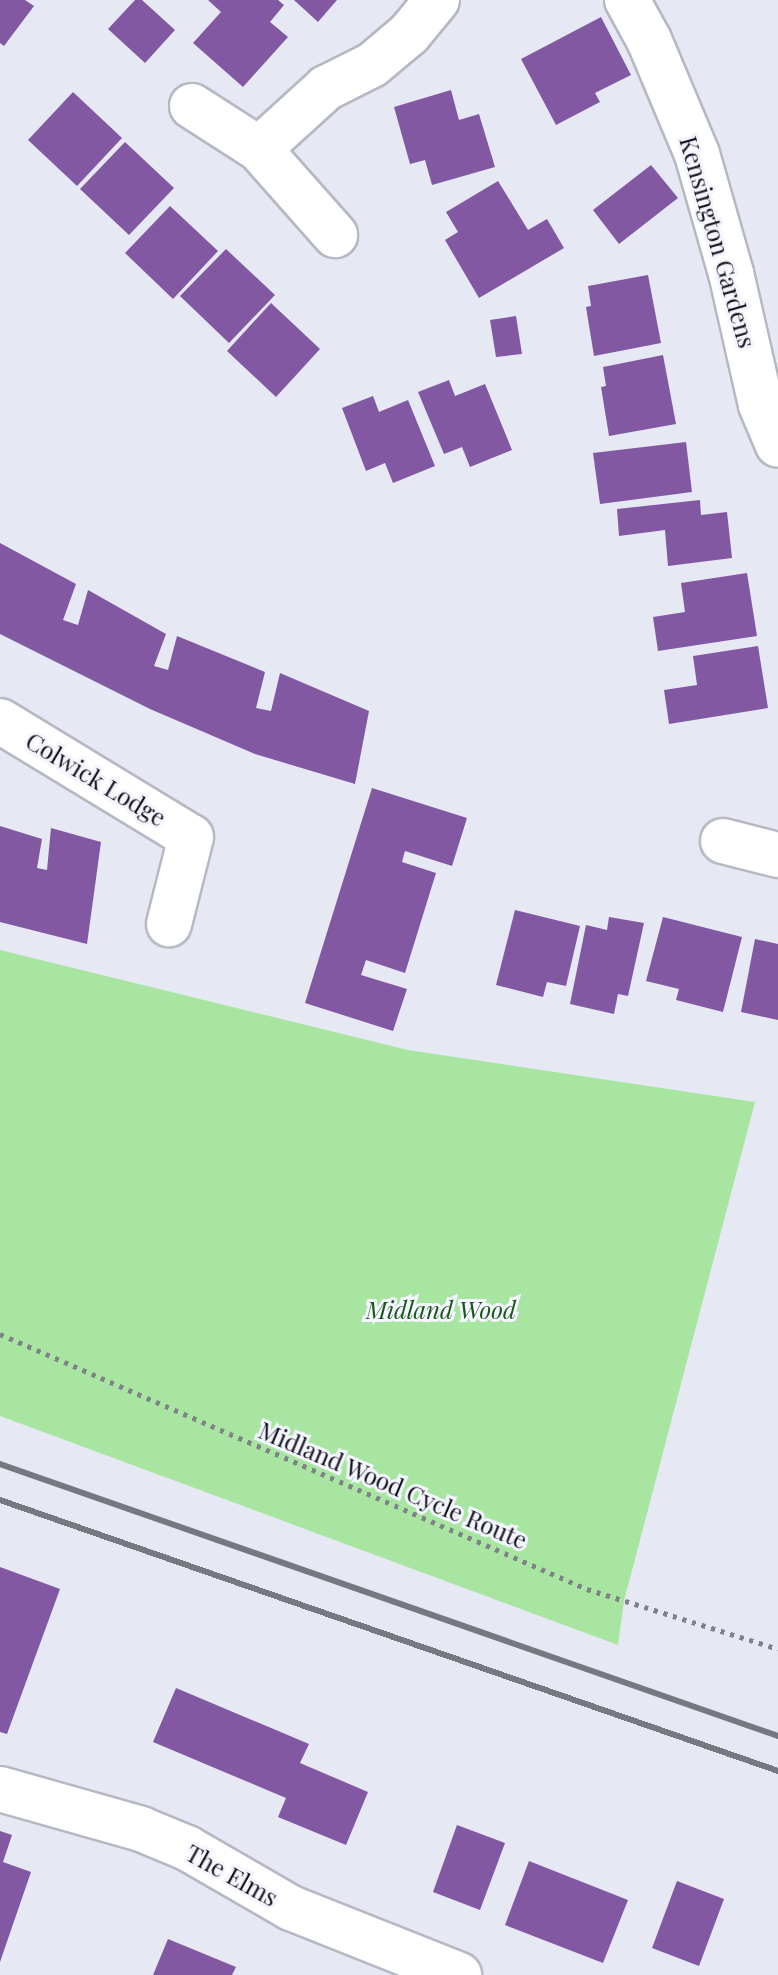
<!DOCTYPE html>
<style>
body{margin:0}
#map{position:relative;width:778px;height:1975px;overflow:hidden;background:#e6e8f3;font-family:"Playfair Display",serif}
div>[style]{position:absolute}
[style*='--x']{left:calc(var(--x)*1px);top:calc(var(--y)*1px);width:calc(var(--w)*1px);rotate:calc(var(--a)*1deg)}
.green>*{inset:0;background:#a8e5a1}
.building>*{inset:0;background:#8258a3}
.path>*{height:5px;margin-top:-2.5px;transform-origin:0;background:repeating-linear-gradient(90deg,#808189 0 4px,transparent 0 10px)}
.roads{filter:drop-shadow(2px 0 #b6b8c3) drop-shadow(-2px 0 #b6b8c3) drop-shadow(0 2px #b6b8c3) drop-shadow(0 -2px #b6b8c3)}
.street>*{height:44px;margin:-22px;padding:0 22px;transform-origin:22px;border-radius:22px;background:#fff}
.rail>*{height:6px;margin:-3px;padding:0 3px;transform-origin:3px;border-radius:3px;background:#77787f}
span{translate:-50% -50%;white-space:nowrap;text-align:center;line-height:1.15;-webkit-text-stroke:6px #f4f5ff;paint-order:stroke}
.street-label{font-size:24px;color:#131317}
.park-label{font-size:24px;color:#175912;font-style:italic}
</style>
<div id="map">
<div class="green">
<div style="clip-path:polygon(0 950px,408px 1050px,755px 1102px,624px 1601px,618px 1645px,0 1416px)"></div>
</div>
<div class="building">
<div style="clip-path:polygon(0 0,25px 0,34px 6px,4px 46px,0 43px)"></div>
<div style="clip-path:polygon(135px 0,142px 0,175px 30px,145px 63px,108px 29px)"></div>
<div style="clip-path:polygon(208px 0,278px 0,284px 5px,270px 22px,288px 37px,243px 87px,193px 43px,221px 12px)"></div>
<div style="clip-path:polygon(294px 0,337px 0,318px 22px)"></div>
<div style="clip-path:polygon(601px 17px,631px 75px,595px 93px,600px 102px,556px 125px,521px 59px)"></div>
<div style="clip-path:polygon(451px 90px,459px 120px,479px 114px,495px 167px,432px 185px,425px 160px,410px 164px,394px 107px)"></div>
<div style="clip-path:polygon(73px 92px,122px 138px,77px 186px,28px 140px)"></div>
<div style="clip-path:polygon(125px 142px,174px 188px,129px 235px,80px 189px)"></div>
<div style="clip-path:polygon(651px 165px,678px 198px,619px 244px,593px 210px)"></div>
<div style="clip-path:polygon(498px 181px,528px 230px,547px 219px,564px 248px,479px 298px,445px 240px,458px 232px,446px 212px)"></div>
<div style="clip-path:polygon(170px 206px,218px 251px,173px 299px,125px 253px)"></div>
<div style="clip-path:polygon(226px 249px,275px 295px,229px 343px,180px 296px)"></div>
<div style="clip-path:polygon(648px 275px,661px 343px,594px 356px,586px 307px,591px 306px,588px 286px)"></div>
<div style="clip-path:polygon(271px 303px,320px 349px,276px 397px,227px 351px)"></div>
<div style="clip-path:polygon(516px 316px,522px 354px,496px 357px,490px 320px)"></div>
<div style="clip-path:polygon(663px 355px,676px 424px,609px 436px,601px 387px,606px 386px,603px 367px)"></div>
<div style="clip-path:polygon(449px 380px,455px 396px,485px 384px,512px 450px,470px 467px,462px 447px,444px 454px,418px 392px)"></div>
<div style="clip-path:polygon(373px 396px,379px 412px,408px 400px,435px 466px,393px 483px,385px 463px,366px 471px,342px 408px)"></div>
<div style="clip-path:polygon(686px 442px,692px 492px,600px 504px,593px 453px)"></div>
<div style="clip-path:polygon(700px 500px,701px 515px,727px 512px,732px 558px,668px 566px,665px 530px,619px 536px,617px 509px)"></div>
<div style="clip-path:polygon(0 543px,76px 584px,63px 620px,78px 625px,88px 590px,166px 634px,154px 666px,168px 670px,177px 636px,265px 672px,256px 708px,271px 711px,280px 673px,369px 711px,355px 784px,255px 754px,150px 709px,0 634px)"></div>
<div style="clip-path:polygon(747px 573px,757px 636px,658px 651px,653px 617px,685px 612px,681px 583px)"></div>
<div style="clip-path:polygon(758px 646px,768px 708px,669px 724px,664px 690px,697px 685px,693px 656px)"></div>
<div style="clip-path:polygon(372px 788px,467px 818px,452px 866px,405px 851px,402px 862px,436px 873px,405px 973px,366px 960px,361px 975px,407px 989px,393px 1031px,305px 1003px)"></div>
<div style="clip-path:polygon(0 826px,42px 839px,37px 868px,47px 870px,51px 828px,101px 842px,87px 944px,0 922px)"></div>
<div style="clip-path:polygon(515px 910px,580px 926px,566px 986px,547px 982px,543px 997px,496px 985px)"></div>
<div style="clip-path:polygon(609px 917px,644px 923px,628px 996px,618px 994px,614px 1014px,570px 1004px,586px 925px,607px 930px)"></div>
<div style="clip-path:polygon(663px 917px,742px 937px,723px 1012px,676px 1000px,679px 989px,646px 981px)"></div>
<div style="clip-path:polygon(755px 939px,778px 944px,778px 1020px,741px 1012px)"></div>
<div style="clip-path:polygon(0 1567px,60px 1589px,7px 1734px,0 1732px)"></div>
<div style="clip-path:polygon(176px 1688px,309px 1744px,300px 1763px,368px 1792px,346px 1845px,278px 1817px,286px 1798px,153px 1742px)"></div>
<div style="clip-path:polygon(457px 1825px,505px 1843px,480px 1910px,433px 1892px)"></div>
<div style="clip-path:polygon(0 1831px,12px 1835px,3px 1862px,31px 1872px,0 1962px)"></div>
<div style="clip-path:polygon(529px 1861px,628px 1900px,603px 1963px,505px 1925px)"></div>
<div style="clip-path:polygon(677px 1881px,724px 1899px,699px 1966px,652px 1948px)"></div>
<div style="clip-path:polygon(168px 1939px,236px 1967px,232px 1975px,153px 1975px)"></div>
</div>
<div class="path">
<div style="--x:0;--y:1334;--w:640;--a:23.48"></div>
<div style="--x:587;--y:1589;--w:200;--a:17.4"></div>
</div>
<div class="roads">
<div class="street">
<div style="--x:627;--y:0;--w:46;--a:61.2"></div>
<div style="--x:649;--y:40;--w:124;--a:67.2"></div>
<div style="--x:697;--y:154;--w:124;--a:74.1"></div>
<div style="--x:731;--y:273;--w:135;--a:77.2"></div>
<div style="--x:761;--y:405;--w:43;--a:67"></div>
<div style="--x:192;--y:106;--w:80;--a:32.7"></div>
<div style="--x:259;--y:149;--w:115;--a:48.5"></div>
<div style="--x:259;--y:149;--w:91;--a:-42.3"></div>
<div style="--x:326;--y:88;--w:51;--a:-26.6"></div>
<div style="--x:372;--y:65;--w:48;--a:-40"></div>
<div style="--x:409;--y:34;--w:44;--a:-50.5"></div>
<div style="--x:0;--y:721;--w:223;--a:31.3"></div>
<div style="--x:191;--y:837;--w:90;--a:104.2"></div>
<div style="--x:723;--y:841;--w:57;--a:14.3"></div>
<div style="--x:0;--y:1789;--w:147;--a:15.8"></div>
<div style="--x:141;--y:1829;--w:50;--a:22.4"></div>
<div style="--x:187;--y:1848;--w:120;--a:30"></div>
<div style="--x:291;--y:1908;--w:181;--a:21.7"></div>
</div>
</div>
<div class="rail">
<div style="--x:0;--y:1464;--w:824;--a:19.27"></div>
<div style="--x:0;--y:1500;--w:824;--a:19.2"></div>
</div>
<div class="street-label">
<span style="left:718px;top:242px;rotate:74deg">Kensington Gardens</span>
<span style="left:96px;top:779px;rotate:31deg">Colwick Lodge</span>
<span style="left:393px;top:1485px;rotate:23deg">Midland Wood Cycle Route</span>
<span style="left:232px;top:1875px;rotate:29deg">The Elms</span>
</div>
<div class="park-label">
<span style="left:441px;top:1310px">Midland Wood</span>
</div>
</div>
